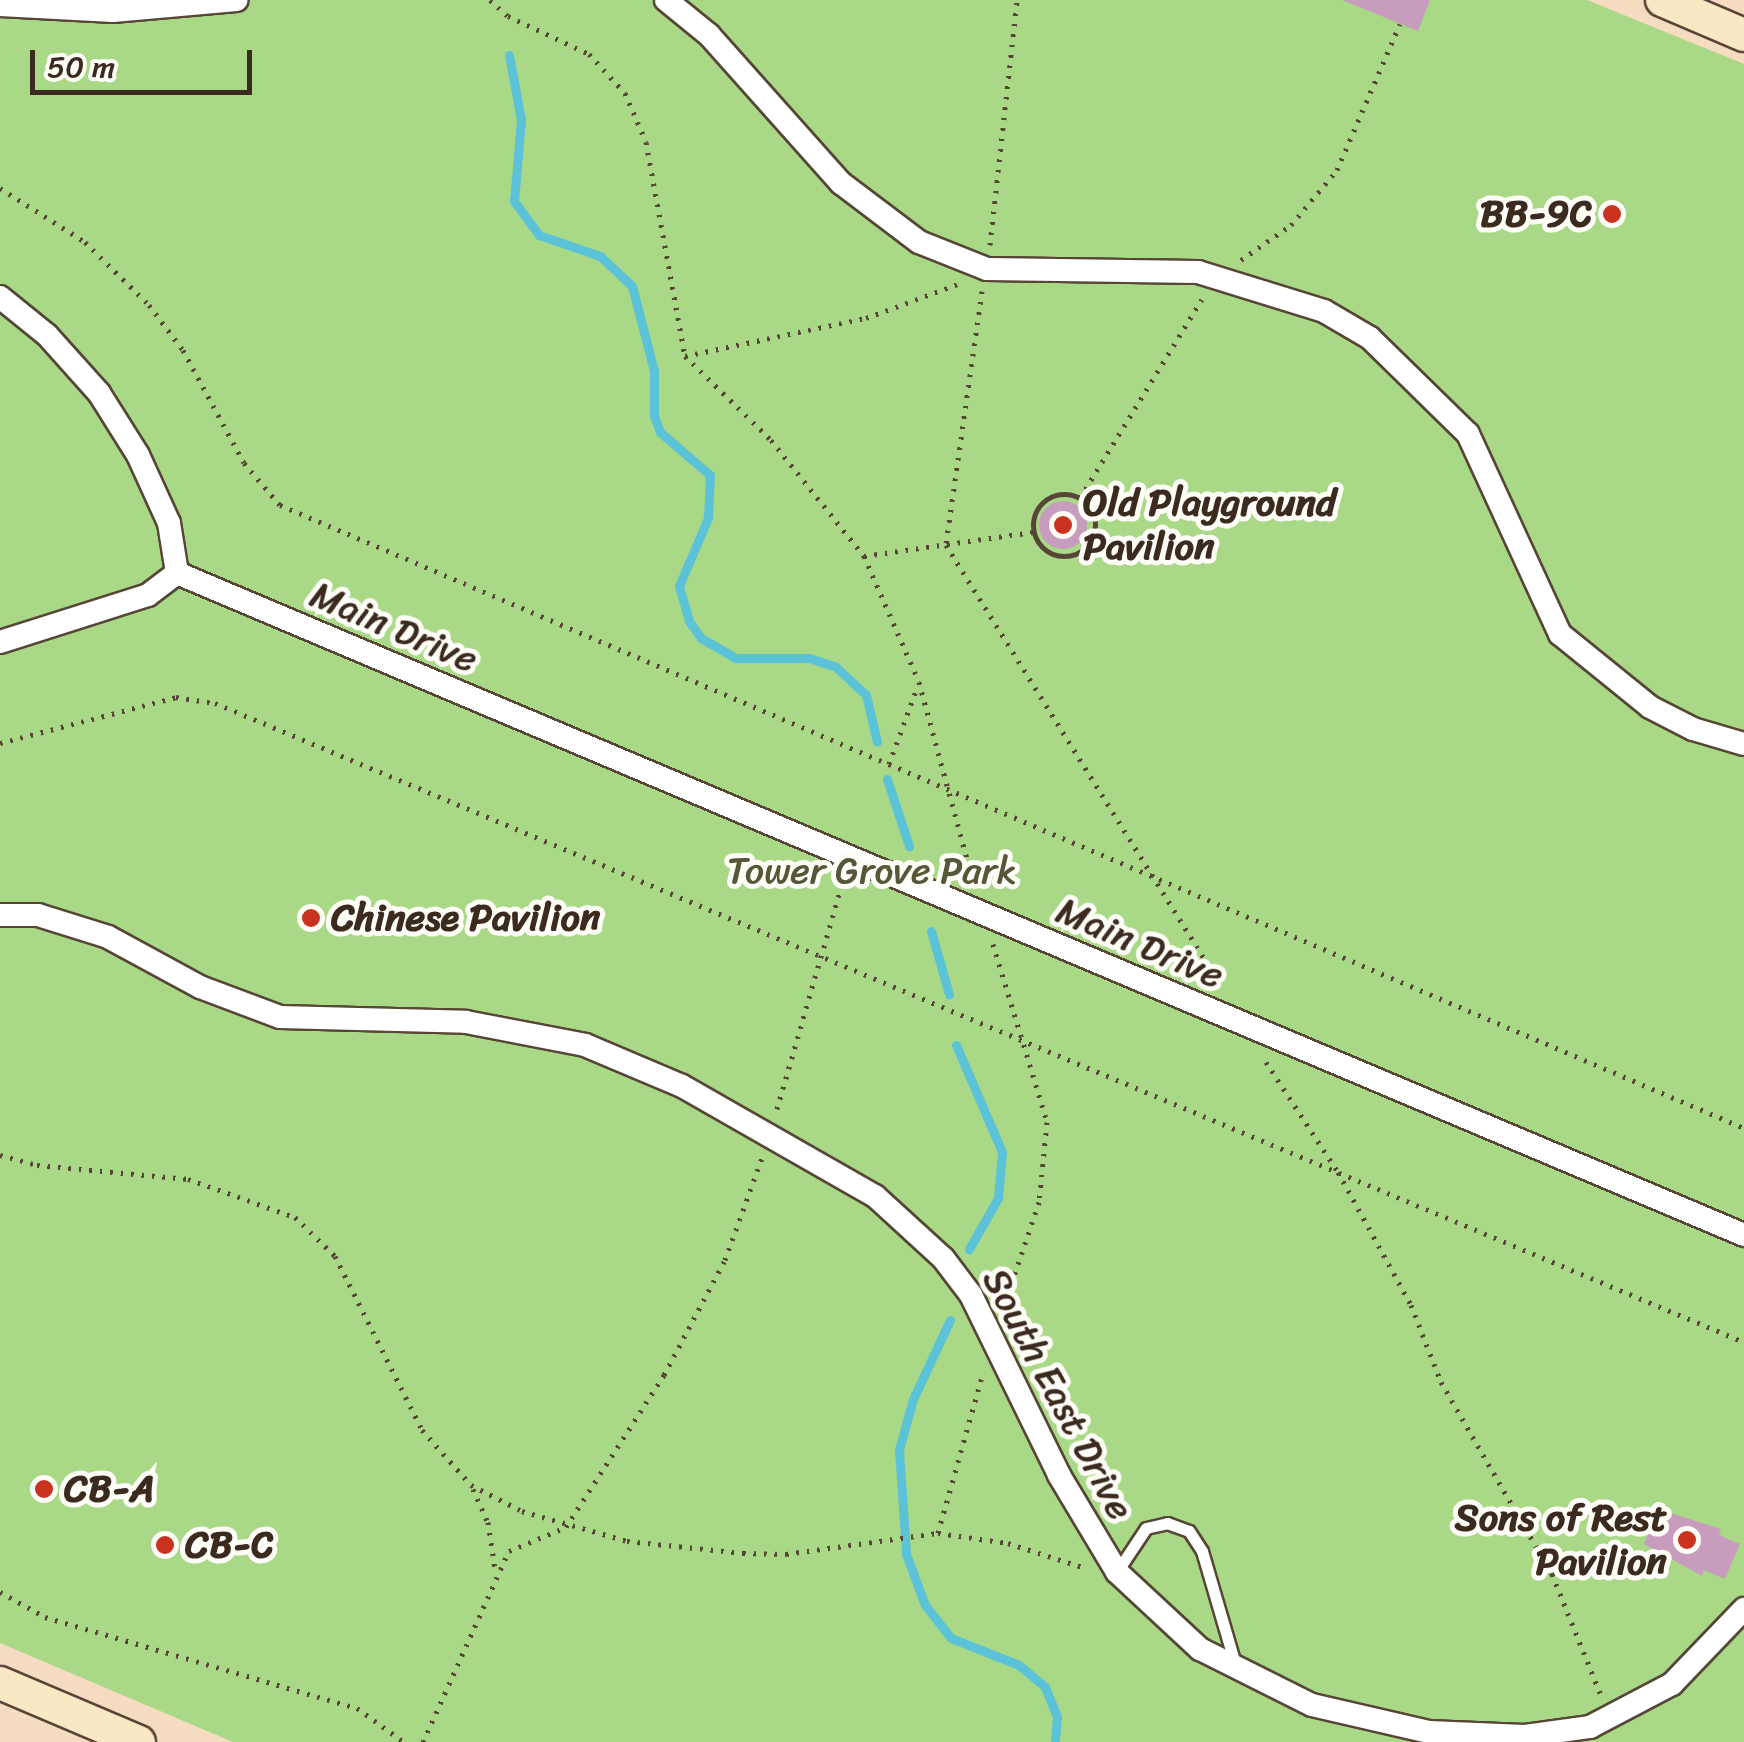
<!DOCTYPE html>
<style>
body{margin:0}
#map{position:relative;width:1744px;height:1742px;overflow:hidden;background:#f5dbbf;font-family:Sriracha,sans-serif}
div>[style]{position:absolute}
[style*='--x']{left:calc(var(--x)*1px);top:calc(var(--y)*1px);width:calc(var(--w)*1px);rotate:calc(var(--a)*1deg)}
.green>*{inset:0;background:#a9d987}
.stream>*{height:9px;margin:-4.5px;padding:0 4.5px;transform-origin:4.5px;border-radius:4.5px;background:#5bc2d8}
.building>*{inset:0;background:#c89cbd}
.round{border-radius:50%}
.path>*{height:5px;margin-top:-2.5px;transform-origin:0;background:repeating-linear-gradient(90deg,#574536 0 2.5px,transparent 0 10.5px)}
.path>.ring{margin:-2.5px;padding:0;box-sizing:content-box;background:none;border:5px solid #574536;border-radius:50%}
.roads{filter:drop-shadow(2px 0 #574536) drop-shadow(-2px 0 #574536) drop-shadow(0 2px #574536) drop-shadow(0 -2px #574536)}
.lane>*{height:11px;margin:-5.5px;padding:0 5.5px;transform-origin:5.5px;border-radius:5.5px;background:#fff}
.street>*{height:22px;margin:-11px;padding:0 11px;transform-origin:11px;border-radius:11px;background:#fff}
.secondary>*{height:32px;margin:-16px;padding:0 16px;transform-origin:16px;border-radius:16px;background:#fae7c3}
.dots>*{width:28px;height:28px;translate:-50% -50%;box-sizing:border-box;border:5px solid #fdfcf7;border-radius:50%}
span{translate:-50% -50%;white-space:nowrap;text-align:center;line-height:1.15;-webkit-text-stroke:10px #fdfcf7;paint-order:stroke}
.poi-label{font-size:38px;color:#3b2a1e;font-weight:700}
.right{translate:-100% -50%;text-align:right}
.left{translate:0 -50%;text-align:left}
.street-label{font-size:38px;color:#3b2a1e}
.park-label{font-size:38px;color:#565638}
.scale{position:absolute;left:30px;top:50px;width:222px;height:45px;box-sizing:border-box;border:5px solid #3b2a1e;border-top:0;padding-left:12px;font-size:30px;line-height:35px;white-space:nowrap;color:#3b2a1e;-webkit-text-stroke:8px #fdfcf7;paint-order:stroke}
</style>
<div id="map">
<div class="green">
<div style="clip-path:polygon(0 0,1587px 0,1744px 64px,1744px 1742px,233px 1742px,0 1643px)"></div>
</div>
<div class="stream">
<div style="--x:509;--y:55;--w:66;--a:79.5"></div>
<div style="--x:521;--y:120;--w:81;--a:94.9"></div>
<div style="--x:514;--y:201;--w:42;--a:53.7"></div>
<div style="--x:539;--y:235;--w:65;--a:19"></div>
<div style="--x:600;--y:256;--w:44;--a:43.2"></div>
<div style="--x:632;--y:286;--w:88;--a:75.5"></div>
<div style="--x:654;--y:371;--w:45;--a:90"></div>
<div style="--x:654;--y:416;--w:17;--a:69"></div>
<div style="--x:660;--y:432;--w:66;--a:40.7"></div>
<div style="--x:710;--y:475;--w:43;--a:92.7"></div>
<div style="--x:708;--y:518;--w:74;--a:113.1"></div>
<div style="--x:679;--y:586;--w:36;--a:74"></div>
<div style="--x:689;--y:621;--w:21;--a:55"></div>
<div style="--x:701;--y:638;--w:39;--a:30"></div>
<div style="--x:735;--y:658;--w:74;--a:0"></div>
<div style="--x:809;--y:658;--w:28;--a:18"></div>
<div style="--x:836;--y:667;--w:41;--a:43"></div>
<div style="--x:866;--y:695;--w:48;--a:76.8"></div>
<div style="--x:887;--y:779;--w:71;--a:71.8"></div>
<div style="--x:931;--y:931;--w:66;--a:74.1"></div>
<div style="--x:956;--y:1045;--w:116;--a:66.7"></div>
<div style="--x:1002;--y:1152;--w:46;--a:95"></div>
<div style="--x:998;--y:1198;--w:59;--a:119.6"></div>
<div style="--x:950;--y:1320;--w:87;--a:115.1"></div>
<div style="--x:913;--y:1399;--w:53;--a:105.4"></div>
<div style="--x:899;--y:1450;--w:104;--a:86.1"></div>
<div style="--x:906;--y:1554;--w:54;--a:69.6"></div>
<div style="--x:925;--y:1605;--w:42;--a:51.8"></div>
<div style="--x:951;--y:1638;--w:73;--a:21.7"></div>
<div style="--x:1019;--y:1665;--w:34;--a:40"></div>
<div style="--x:1045;--y:1687;--w:32;--a:68"></div>
<div style="--x:1057;--y:1717;--w:25;--a:95"></div>
</div>
<div class="building">
<div style="clip-path:polygon(1342px 0,1430px 0,1418px 31px)"></div>
<div class="round" style="left:1039px;top:501px;width:48px;height:48px"></div>
<div style="clip-path:polygon(1658px 1509px,1721px 1529px,1719px 1535px,1740px 1544px,1725px 1579px,1704px 1570px,1702px 1576px,1644px 1544px)"></div>
</div>
<div class="path">
<div style="--x:490;--y:0;--w:24;--a:42"></div>
<div style="--x:508;--y:16;--w:89;--a:25.1"></div>
<div style="--x:589;--y:54;--w:53;--a:47.3"></div>
<div style="--x:625;--y:93;--w:53;--a:66.8"></div>
<div style="--x:646;--y:142;--w:218;--a:79.7"></div>
<div style="--x:685;--y:356;--w:120;--a:44.3"></div>
<div style="--x:771;--y:440;--w:149;--a:51.3"></div>
<div style="--x:864;--y:556;--w:137;--a:66.4"></div>
<div style="--x:919;--y:682;--w:206;--a:74.8"></div>
<div style="--x:0;--y:188;--w:101;--a:32.4"></div>
<div style="--x:85;--y:242;--w:90;--a:44.5"></div>
<div style="--x:149;--y:305;--w:56;--a:52.9"></div>
<div style="--x:183;--y:350;--w:128;--a:61.6"></div>
<div style="--x:244;--y:463;--w:55;--a:49.4"></div>
<div style="--x:280;--y:505;--w:1591;--a:23.05"></div>
<div style="--x:990;--y:245;--w:246;--a:-83.7"></div>
<div style="--x:1241;--y:260;--w:61;--a:-35"></div>
<div style="--x:1291;--y:225;--w:72;--a:-50.1"></div>
<div style="--x:1337;--y:170;--w:159;--a:-66.7"></div>
<div style="--x:982;--y:291;--w:257;--a:98.1"></div>
<div style="--x:946;--y:545;--w:517;--a:58.03"></div>
<div style="--x:685;--y:356;--w:185;--a:-11.9"></div>
<div style="--x:866;--y:318;--w:98;--a:-20.3"></div>
<div class="ring" style="left:1033px;top:494px;width:57px;height:57px"></div>
<div style="--x:1080;--y:498;--w:233;--a:-58.5"></div>
<div style="--x:864;--y:556;--w:171;--a:-8.1"></div>
<div style="--x:0;--y:743;--w:182;--a:-14.6"></div>
<div style="--x:176;--y:697;--w:39;--a:9"></div>
<div style="--x:215;--y:703;--w:1657;--a:22.68"></div>
<div style="--x:889;--y:764;--w:84;--a:-69.8"></div>
<div style="--x:993;--y:944;--w:186;--a:73.1"></div>
<div style="--x:1047;--y:1122;--w:80;--a:95.7"></div>
<div style="--x:1039;--y:1202;--w:107;--a:108.6"></div>
<div style="--x:1266;--y:1062;--w:131;--a:56.8"></div>
<div style="--x:1338;--y:1172;--w:152;--a:61.2"></div>
<div style="--x:1411;--y:1305;--w:83;--a:68.7"></div>
<div style="--x:1441;--y:1382;--w:222;--a:60"></div>
<div style="--x:1552;--y:1574;--w:131;--a:68"></div>
<div style="--x:777;--y:1109;--w:238;--a:-73.9"></div>
<div style="--x:0;--y:1155;--w:38;--a:15"></div>
<div style="--x:37;--y:1165;--w:152;--a:5.3"></div>
<div style="--x:188;--y:1179;--w:114;--a:19.6"></div>
<div style="--x:295;--y:1217;--w:56;--a:44.3"></div>
<div style="--x:335;--y:1256;--w:195;--a:63.4"></div>
<div style="--x:422;--y:1430;--w:74;--a:48.3"></div>
<div style="--x:471;--y:1485;--w:57;--a:27"></div>
<div style="--x:522;--y:1511;--w:109;--a:15.9"></div>
<div style="--x:627;--y:1541;--w:117;--a:5.9"></div>
<div style="--x:743;--y:1553;--w:43;--a:1.3"></div>
<div style="--x:786;--y:1554;--w:153;--a:-7.9"></div>
<div style="--x:938;--y:1533;--w:71;--a:8.1"></div>
<div style="--x:1008;--y:1543;--w:82;--a:17.8"></div>
<div style="--x:473;--y:1489;--w:36;--a:66"></div>
<div style="--x:488;--y:1522;--w:48;--a:81.5"></div>
<div style="--x:938;--y:1533;--w:163;--a:-74.3"></div>
<div style="--x:0;--y:1592;--w:51;--a:29.1"></div>
<div style="--x:45;--y:1617;--w:325;--a:16.3"></div>
<div style="--x:357;--y:1708;--w:58;--a:35.9"></div>
<div style="--x:423;--y:1742;--w:209;--a:-65.8"></div>
<div style="--x:509;--y:1551;--w:62;--a:-22.8"></div>
<div style="--x:566;--y:1527;--w:181;--a:-57.2"></div>
<div style="--x:664;--y:1375;--w:130;--a:-62.1"></div>
<div style="--x:725;--y:1260;--w:109;--a:-70.1"></div>
</div>
<div class="roads">
<div class="lane">
<div style="--x:1118;--y:1570;--w:50;--a:-56.3"></div>
<div style="--x:1146;--y:1528;--w:22;--a:-13"></div>
<div style="--x:1167;--y:1523;--w:23;--a:20"></div>
<div style="--x:1189;--y:1531;--w:24;--a:57"></div>
<div style="--x:1202;--y:1551;--w:121;--a:73.7"></div>
</div>
<div class="street">
<div style="--x:666;--y:0;--w:55;--a:39.1"></div>
<div style="--x:709;--y:35;--w:198;--a:48.3"></div>
<div style="--x:841;--y:183;--w:98;--a:37.1"></div>
<div style="--x:919;--y:242;--w:73;--a:21.7"></div>
<div style="--x:987;--y:269;--w:211;--a:0.8"></div>
<div style="--x:1198;--y:272;--w:132;--a:17.2"></div>
<div style="--x:1324;--y:311;--w:53;--a:30.4"></div>
<div style="--x:1370;--y:338;--w:137;--a:44.4"></div>
<div style="--x:1468;--y:434;--w:220;--a:65.3"></div>
<div style="--x:1560;--y:634;--w:116;--a:39"></div>
<div style="--x:1650;--y:707;--w:48;--a:27.1"></div>
<div style="--x:1693;--y:729;--w:53;--a:16.4"></div>
<div style="--x:0;--y:5;--w:113;--a:3"></div>
<div style="--x:113;--y:11;--w:124;--a:-5.1"></div>
<div style="--x:0;--y:297;--w:60;--a:39"></div>
<div style="--x:47;--y:335;--w:78;--a:48.1"></div>
<div style="--x:99;--y:393;--w:73;--a:57.8"></div>
<div style="--x:138;--y:455;--w:75;--a:65.5"></div>
<div style="--x:169;--y:523;--w:51;--a:80.9"></div>
<div style="--x:177;--y:573;--w:1701;--a:22.9"></div>
<div style="--x:0;--y:642;--w:155;--a:-17.6"></div>
<div style="--x:148;--y:595;--w:36;--a:-37"></div>
<div style="--x:0;--y:915;--w:38;--a:0"></div>
<div style="--x:38;--y:915;--w:73;--a:17.4"></div>
<div style="--x:108;--y:937;--w:105;--a:28.5"></div>
<div style="--x:200;--y:987;--w:85;--a:20.6"></div>
<div style="--x:280;--y:1017;--w:186;--a:1.5"></div>
<div style="--x:466;--y:1022;--w:121;--a:10.9"></div>
<div style="--x:585;--y:1045;--w:105;--a:22.9"></div>
<div style="--x:682;--y:1086;--w:222;--a:29.7"></div>
<div style="--x:875;--y:1196;--w:92;--a:42.4"></div>
<div style="--x:943;--y:1258;--w:46;--a:52.9"></div>
<div style="--x:971;--y:1295;--w:200;--a:63.9"></div>
<div style="--x:1059;--y:1475;--w:113;--a:59.1"></div>
<div style="--x:1117;--y:1572;--w:113;--a:42.9"></div>
<div style="--x:1200;--y:1649;--w:125;--a:26.6"></div>
<div style="--x:1312;--y:1705;--w:120;--a:13"></div>
<div style="--x:1429;--y:1732;--w:96;--a:2.4"></div>
<div style="--x:1525;--y:1736;--w:66;--a:-7.9"></div>
<div style="--x:1590;--y:1727;--w:93;--a:-27.7"></div>
<div style="--x:1672;--y:1684;--w:104;--a:-46.2"></div>
</div>
<div class="secondary">
<div style="--x:1662;--y:0;--w:89;--a:23.1"></div>
<div style="--x:0;--y:1683;--w:151;--a:23"></div>
</div>
</div>
<div class="dots">
<div style="left:1612px;top:214px;background:#c8321e"></div>
<div style="left:1063px;top:525px;background:#c8321e"></div>
<div style="left:311px;top:918px;background:#c8321e"></div>
<div style="left:44px;top:1489px;background:#c8321e"></div>
<div style="left:1687px;top:1540px;background:#c8321e"></div>
<div style="left:165px;top:1545px;background:#c8321e"></div>
</div>
<div class="poi-label">
<span class="right" style="left:1592px;top:214px">BB-9C</span>
<span class="left" style="left:1083px;top:525px">Old Playground<br>Pavilion</span>
<span class="left" style="left:331px;top:918px">Chinese Pavilion</span>
<span class="left" style="left:64px;top:1489px">CB-A</span>
<span class="right" style="left:1667px;top:1540px">Sons of Rest<br>Pavilion</span>
<span class="left" style="left:185px;top:1545px">CB-C</span>
</div>
<div class="street-label">
<span style="left:394px;top:627px;rotate:23deg">Main Drive</span>
<span style="left:1140px;top:943px;rotate:23deg">Main Drive</span>
<span style="left:1058px;top:1394px;rotate:62deg">South East Drive</span>
</div>
<div class="park-label">
<span style="left:872px;top:871px">Tower Grove Park</span>
</div>
<div class="scale">50 m</div>
</div>
